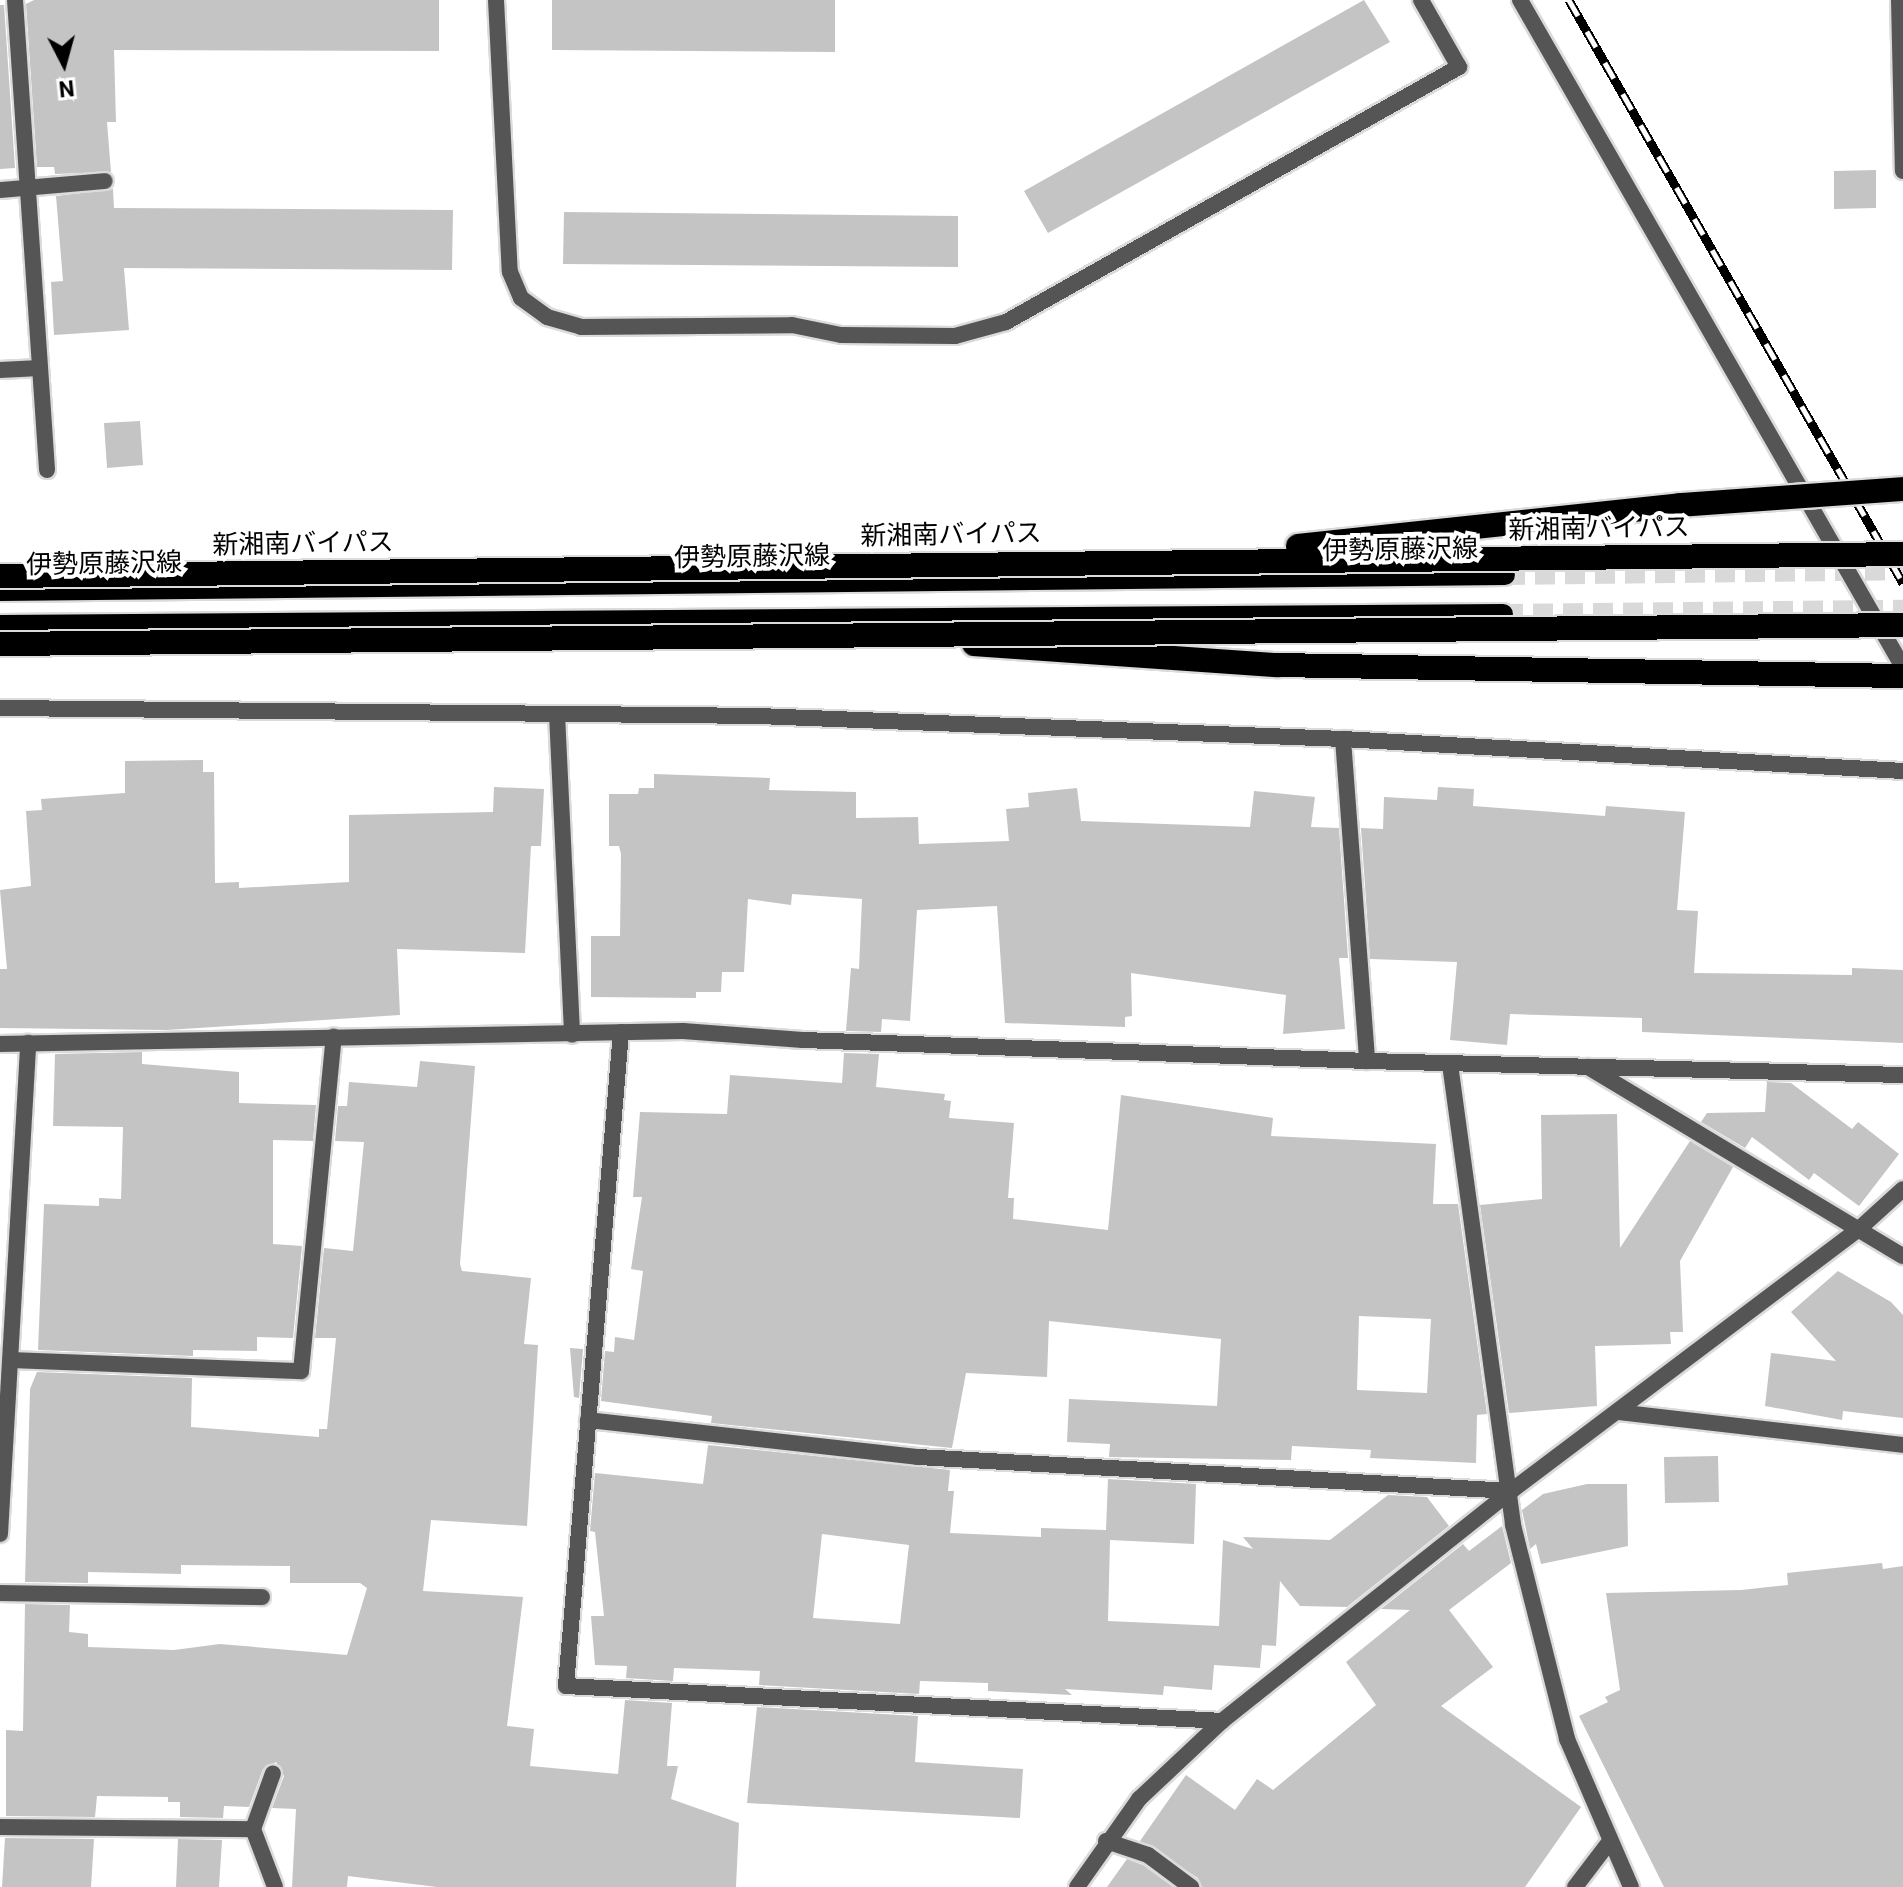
<!DOCTYPE html>
<meta charset="utf-8">
<style>
body{margin:0}
#map{position:relative;width:1903px;height:1887px;overflow:hidden;background:#fff;font-family:Roboto,"Noto Sans JP",sans-serif}
div>[style]{position:absolute}
[style*='--x']{left:calc(var(--x)*1px);top:calc(var(--y)*1px);width:calc(var(--w)*1px);rotate:calc(var(--a)*1deg)}
.building>*{inset:0;background:#c4c4c4}
.primary-tunnel>*{height:20px;margin-top:-10px;transform-origin:0;background:repeating-linear-gradient(90deg,#d9d9d9 0 20px,transparent 0 30px)}
.roads{filter:drop-shadow(2px 0 #dbdbdb) drop-shadow(-2px 0 #dbdbdb) drop-shadow(0 2px #dbdbdb) drop-shadow(0 -2px #dbdbdb)}
.service>*{height:16px;margin:-8px;padding:0 8px;transform-origin:8px;border-radius:8px;background:#555}
.minor>*{height:16px;margin:-8px;padding:0 8px;transform-origin:8px;border-radius:8px;background:#555}
.primary>*{height:20px;margin:-10px;padding:0 10px;transform-origin:10px;border-radius:10px;background:#000}
.motorway>*{height:24px;margin:-12px;padding:0 12px;transform-origin:12px;border-radius:12px;background:#000}
.rail>*{height:9px;margin-top:-4.5px;transform-origin:0;background:repeating-linear-gradient(90deg,#fff 0 18px,#000 0 36px);box-sizing:border-box;border-block:2px solid #000}
.bridges{filter:drop-shadow(2px 0 #dbdbdb) drop-shadow(-2px 0 #dbdbdb) drop-shadow(0 2px #dbdbdb) drop-shadow(0 -2px #dbdbdb)}
.motorway-bridge>*{height:24px;margin:-12px;padding:0 12px;transform-origin:12px;border-radius:12px;background:#000}
span{translate:-50% -50%;white-space:nowrap;text-align:center;line-height:1.15;-webkit-text-stroke:8px #fff;paint-order:stroke}
.street-label{font-size:26px;color:#000}
.north{position:absolute;left:24px;top:24px;width:80px;height:80px;-webkit-text-stroke:6px #fff;paint-order:stroke;rotate:174deg;font-size:22px;font-weight:700;line-height:32px;text-align:center;color:#000}
.north::after{content:'';display:block;margin:auto;width:28px;height:36px;background:#000;clip-path:polygon(50% 0,100% 100%,50% 72%,0 100%)}
</style>
<div id="map">
<div class="building">
<div style="clip-path:polygon(34px 0,439px 0,439px 51px,114px 50px,116px 122px,107px 122px,111px 172px,55px 174px,54px 167px,37px 167px,26px 4px)"></div>
<div style="clip-path:polygon(552px 0,835px 0,835px 52px,552px 50px)"></div>
<div style="clip-path:polygon(1364px 0,1390px 42px,1048px 233px,1024px 191px)"></div>
<div style="clip-path:polygon(0 5px,4px 5px,15px 168px,0 169px)"></div>
<div style="clip-path:polygon(1876px 170px,1876px 208px,1834px 209px,1834px 171px)"></div>
<div style="clip-path:polygon(113px 189px,114px 208px,453px 210px,452px 270px,124px 268px,129px 330px,54px 335px,51px 282px,63px 281px,56px 196px)"></div>
<div style="clip-path:polygon(564px 212px,958px 216px,958px 267px,563px 264px)"></div>
<div style="clip-path:polygon(140px 421px,143px 465px,107px 468px,104px 423px)"></div>
<div style="clip-path:polygon(203px 760px,203px 772px,214px 772px,215px 883px,239px 882px,239px 888px,349px 882px,349px 815px,493px 812px,494px 787px,544px 789px,541px 846px,531px 846px,525px 953px,397px 949px,400px 1015px,167px 1030px,0 1028px,0 969px,7px 969px,0 890px,31px 886px,26px 811px,42px 810px,41px 799px,125px 793px,125px 761px)"></div>
<div style="clip-path:polygon(654px 774px,770px 778px,769px 790px,856px 792px,856px 818px,918px 817px,919px 844px,1009px 841px,1006px 809px,1029px 807px,1028px 793px,1077px 788px,1081px 821px,1250px 827px,1254px 791px,1315px 797px,1311px 827px,1339px 828px,1348px 958px,1339px 958px,1345px 1029px,1283px 1034px,1286px 995px,1131px 973px,1132px 1016px,1125px 1017px,1125px 1027px,1005px 1023px,997px 906px,917px 910px,910px 1021px,882px 1019px,881px 1032px,846px 1031px,851px 968px,859px 969px,862px 899px,792px 894px,791px 905px,748px 899px,744px 972px,722px 972px,721px 992px,696px 992px,696px 998px,591px 997px,591px 936px,620px 936px,621px 854px,619px 846px,609px 846px,609px 794px,638px 794px,639px 788px,654px 788px)"></div>
<div style="clip-path:polygon(1438px 787px,1474px 789px,1473px 806px,1605px 816px,1606px 806px,1685px 812px,1677px 910px,1698px 911px,1694px 973px,1852px 975px,1852px 968px,1903px 970px,1903px 1043px,1642px 1032px,1642px 1018px,1510px 1014px,1507px 1045px,1450px 1040px,1457px 962px,1370px 959px,1361px 828px,1383px 829px,1384px 797px,1437px 800px)"></div>
<div style="clip-path:polygon(142px 1052px,142px 1064px,239px 1072px,239px 1103px,316px 1105px,313px 1141px,273px 1140px,273px 1244px,302px 1246px,293px 1338px,257px 1337px,257px 1351px,193px 1350px,193px 1356px,38px 1350px,44px 1204px,99px 1206px,99px 1198px,121px 1199px,123px 1127px,53px 1126px,55px 1054px)"></div>
<div style="clip-path:polygon(evenodd,844px 1053px,879px 1054px,876px 1087px,945px 1094px,944px 1100px,951px 1101px,949px 1118px,1014px 1123px,1008px 1198px,1014px 1198px,1013px 1219px,1108px 1230px,1121px 1095px,1273px 1118px,1271px 1136px,1436px 1144px,1433px 1204px,1458px 1204px,1487px 1414px,1477px 1415px,1476px 1463px,1370px 1458px,1371px 1450px,1292px 1446px,1291px 1460px,1109px 1457px,1110px 1444px,1067px 1442px,1069px 1399px,1217px 1406px,1221px 1339px,1049px 1321px,1047px 1377px,966px 1373px,952px 1448px,711px 1423px,712px 1416px,601px 1401px,605px 1351px,614px 1352px,615px 1337px,634px 1340px,643px 1271px,631px 1269px,642px 1197px,633px 1197px,640px 1112px,727px 1114px,730px 1075px,842px 1083px,844px 1053px,1359px 1316px,1431px 1319px,1427px 1393px,1357px 1390px,1359px 1316px)"></div>
<div style="clip-path:polygon(420px 1061px,475px 1066px,460px 1264px,462px 1271px,531px 1278px,524px 1344px,538px 1345px,527px 1526px,431px 1520px,423px 1591px,523px 1597px,507px 1726px,534px 1729px,530px 1766px,618px 1774px,625px 1700px,672px 1703px,667px 1766px,678px 1766px,671px 1799px,739px 1823px,736px 1887px,437px 1887px,348px 1876px,347px 1887px,292px 1887px,296px 1809px,272px 1808px,284px 1776px,276px 1762px,263px 1769px,249px 1807px,224px 1806px,223px 1818px,180px 1817px,180px 1802px,168px 1802px,168px 1797px,97px 1796px,95px 1817px,6px 1816px,6px 1730px,23px 1731px,25px 1604px,70px 1605px,69px 1632px,88px 1634px,88px 1647px,174px 1650px,220px 1644px,347px 1655px,367px 1588px,360px 1583px,290px 1583px,290px 1566px,181px 1565px,181px 1574px,88px 1572px,88px 1583px,25px 1582px,30px 1389px,37px 1372px,192px 1378px,191px 1427px,319px 1437px,319px 1429px,327px 1429px,336px 1338px,315px 1338px,324px 1248px,353px 1251px,364px 1142px,335px 1141px,338px 1106px,347px 1106px,349px 1082px,417px 1087px)"></div>
<div style="clip-path:polygon(1767px 1082px,1791px 1083px,1852px 1129px,1858px 1122px,1899px 1154px,1859px 1206px,1814px 1173px,1809px 1180px,1752px 1137px,1745px 1148px,1701px 1122px,1707px 1113px,1765px 1112px)"></div>
<div style="clip-path:polygon(1617px 1114px,1620px 1248px,1690px 1141px,1733px 1167px,1680px 1261px,1683px 1332px,1670px 1332px,1671px 1344px,1595px 1346px,1597px 1406px,1509px 1413px,1480px 1205px,1542px 1199px,1541px 1115px)"></div>
<div style="clip-path:polygon(1838px 1271px,1891px 1302px,1903px 1315px,1903px 1418px,1843px 1411px,1842px 1420px,1765px 1406px,1771px 1353px,1836px 1361px,1791px 1312px)"></div>
<div style="clip-path:polygon(570px 1348px,583px 1349px,579px 1398px,574px 1397px)"></div>
<div style="clip-path:polygon(evenodd,708px 1445px,950px 1470px,948px 1491px,954px 1491px,950px 1533px,1041px 1537px,1041px 1528px,1106px 1530px,1108px 1479px,1196px 1484px,1194px 1544px,1110px 1540px,1108px 1621px,1219px 1626px,1223px 1540px,1253px 1549px,1243px 1537px,1330px 1540px,1388px 1495px,1427px 1497px,1449px 1526px,1347px 1607px,1300px 1606px,1280px 1581px,1276px 1646px,1262px 1645px,1260px 1668px,1214px 1665px,1212px 1690px,1164px 1686px,1163px 1695px,1065px 1689px,1072px 1695px,988px 1691px,988px 1683px,920px 1681px,919px 1694px,759px 1685px,760px 1671px,674px 1668px,673px 1681px,626px 1678px,627px 1666px,595px 1665px,591px 1616px,604px 1616px,595px 1532px,590px 1531px,595px 1473px,703px 1484px,708px 1445px,822px 1534px,909px 1545px,900px 1624px,813px 1618px,822px 1534px)"></div>
<div style="clip-path:polygon(1718px 1456px,1719px 1502px,1665px 1503px,1664px 1457px)"></div>
<div style="clip-path:polygon(1587px 1484px,1627px 1484px,1628px 1546px,1541px 1564px,1536px 1544px,1530px 1549px,1522px 1510px,1543px 1494px)"></div>
<div style="clip-path:polygon(1502px 1526px,1511px 1563px,1449px 1610px,1493px 1667px,1441px 1706px,1581px 1807px,1525px 1887px,1202px 1887px,1198px 1878px,1140px 1841px,1186px 1775px,1235px 1810px,1257px 1779px,1273px 1790px,1376px 1705px,1346px 1662px,1410px 1610px,1381px 1609px,1463px 1544px,1469px 1551px)"></div>
<div style="clip-path:polygon(1882px 1563px,1883px 1569px,1903px 1566px,1903px 1887px,1664px 1887px,1579px 1716px,1608px 1702px,1605px 1697px,1620px 1690px,1606px 1593px,1741px 1590px,1788px 1585px,1787px 1573px)"></div>
<div style="clip-path:polygon(757px 1707px,918px 1716px,915px 1762px,1023px 1769px,1020px 1818px,747px 1803px)"></div>
<div style="clip-path:polygon(5px 1838px,94px 1839px,91px 1887px,2px 1887px)"></div>
<div style="clip-path:polygon(178px 1839px,222px 1840px,219px 1887px,176px 1887px)"></div>
<div style="clip-path:polygon(1127px 1859px,1143px 1865px,1173px 1887px,1107px 1887px)"></div>
</div>
<div class="primary-tunnel">
<div style="--x:1505;--y:575;--w:398;--a:-0.7"></div>
<div style="--x:1503;--y:614;--w:400;--a:-0.6"></div>
</div>
<div class="roads">
<div class="service">
<div style="--x:496;--y:0;--w:272;--a:87.1"></div>
<div style="--x:510;--y:272;--w:28;--a:67"></div>
<div style="--x:521;--y:298;--w:32;--a:36"></div>
<div style="--x:547;--y:317;--w:35;--a:16"></div>
<div style="--x:581;--y:327;--w:211;--a:-0.5"></div>
<div style="--x:792;--y:325;--w:50;--a:11.5"></div>
<div style="--x:841;--y:335;--w:114;--a:0.5"></div>
<div style="--x:955;--y:336;--w:53;--a:-15.4"></div>
<div style="--x:1006;--y:322;--w:520;--a:-29.38"></div>
<div style="--x:1459;--y:67;--w:77;--a:-119.6"></div>
<div style="--x:0;--y:1593;--w:262;--a:0.9"></div>
<div style="--x:1106;--y:1841;--w:44;--a:18.4"></div>
<div style="--x:1148;--y:1855;--w:54;--a:36.7"></div>
<div style="--x:1575;--y:1887;--w:58;--a:-52.7"></div>
</div>
<div class="minor">
<div style="--x:15;--y:0;--w:471;--a:86.1"></div>
<div style="--x:1520;--y:0;--w:769;--a:60.14"></div>
<div style="--x:1899;--y:0;--w:171;--a:88.7"></div>
<div style="--x:0;--y:190;--w:105;--a:-4.9"></div>
<div style="--x:0;--y:370;--w:40;--a:-2.9"></div>
<div style="--x:0;--y:708;--w:758;--a:0.6"></div>
<div style="--x:758;--y:716;--w:585;--a:2.25"></div>
<div style="--x:1343;--y:739;--w:561;--a:3.27"></div>
<div style="--x:557;--y:714;--w:321;--a:87.3"></div>
<div style="--x:1343;--y:739;--w:323;--a:85.7"></div>
<div style="--x:621;--y:1032;--w:656;--a:94.81"></div>
<div style="--x:566;--y:1686;--w:657;--a:3.05"></div>
<div style="--x:0;--y:1044;--w:683;--a:-1.09"></div>
<div style="--x:683;--y:1031;--w:120;--a:4.3"></div>
<div style="--x:803;--y:1040;--w:564;--a:2.13"></div>
<div style="--x:1367;--y:1061;--w:536;--a:1.5"></div>
<div style="--x:1450;--y:1064;--w:465;--a:82.2"></div>
<div style="--x:1513;--y:1525;--w:221;--a:75.8"></div>
<div style="--x:1567;--y:1739;--w:161;--a:66.6"></div>
<div style="--x:1588;--y:1067;--w:367;--a:31"></div>
<div style="--x:12;--y:1360;--w:289;--a:2.2"></div>
<div style="--x:301;--y:1371;--w:336;--a:-84.4"></div>
<div style="--x:1618;--y:1412;--w:287;--a:6.6"></div>
<div style="--x:588;--y:1420;--w:332;--a:6.4"></div>
<div style="--x:918;--y:1457;--w:594;--a:3.28"></div>
<div style="--x:0;--y:1534;--w:492;--a:-86.7"></div>
<div style="--x:0;--y:1827;--w:253;--a:0.5"></div>
<div style="--x:253;--y:1829;--w:59;--a:-70.3"></div>
<div style="--x:253;--y:1829;--w:62;--a:69.2"></div>
<div style="--x:1077;--y:1887;--w:108;--a:-54.8"></div>
<div style="--x:1139;--y:1799;--w:114;--a:-43.2"></div>
<div style="--x:1222;--y:1721;--w:369;--a:-38.5"></div>
<div style="--x:1511;--y:1491;--w:436;--a:-37"></div>
<div style="--x:1859;--y:1229;--w:59;--a:-42.3"></div>
</div>
<div class="primary">
<div style="--x:0;--y:591;--w:1505;--a:-0.61"></div>
<div style="--x:0;--y:625;--w:1503;--a:-0.42"></div>
</div>
<div class="motorway">
<div style="--x:974;--y:644;--w:303;--a:4"></div>
<div style="--x:1276;--y:665;--w:627;--a:1.01"></div>
</div>
</div>
<div class="rail">
<div style="--x:1569;--y:0;--w:672;--a:60.19"></div>
</div>
<div class="bridges">
<div class="motorway-bridge">
<div style="--x:1298;--y:546;--w:384;--a:-6.1"></div>
<div style="--x:1680;--y:505;--w:224;--a:-4.1"></div>
<div style="--x:0;--y:576;--w:1903;--a:-0.66"></div>
<div style="--x:0;--y:644;--w:1903;--a:-0.57"></div>
</div>
</div>
<div class="street-label">
<span style="left:1599px;top:529px;rotate:-1deg">新湘南バイパス</span>
<span style="left:951px;top:535px;rotate:-1deg">新湘南バイパス</span>
<span style="left:303px;top:544px;rotate:-1deg">新湘南バイパス</span>
<span style="left:1400px;top:550px;rotate:-1deg">伊勢原藤沢線</span>
<span style="left:752px;top:557px;rotate:-1deg">伊勢原藤沢線</span>
<span style="left:104px;top:564px;rotate:-1deg">伊勢原藤沢線</span>
</div>
<div class="north">N</div>
</div>
